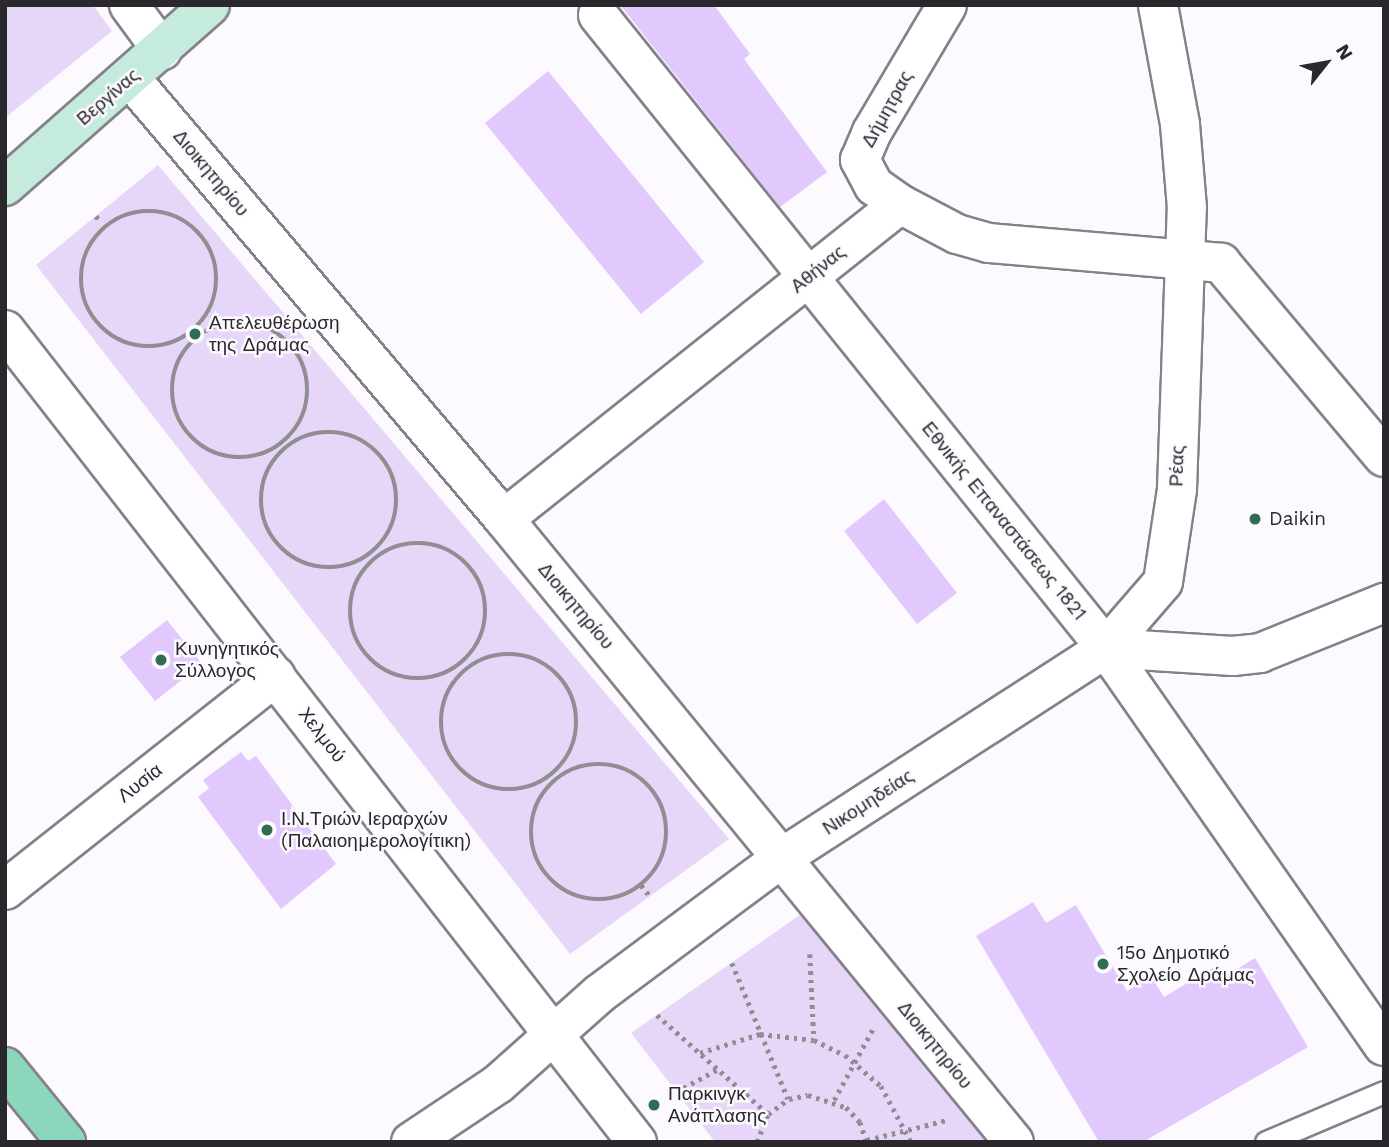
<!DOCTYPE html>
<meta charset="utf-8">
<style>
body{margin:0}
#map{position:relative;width:1389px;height:1147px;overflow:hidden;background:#fcfafe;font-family:"Work Sans",sans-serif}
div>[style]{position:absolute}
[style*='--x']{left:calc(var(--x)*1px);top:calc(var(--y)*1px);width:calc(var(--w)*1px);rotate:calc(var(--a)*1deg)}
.green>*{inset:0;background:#e6d7f9}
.building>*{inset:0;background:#e1c9fe}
.path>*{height:4.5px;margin-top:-2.25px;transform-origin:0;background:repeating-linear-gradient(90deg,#908e92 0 3.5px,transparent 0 8.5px)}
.path>.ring{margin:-2.25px;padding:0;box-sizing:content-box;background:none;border:4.5px solid #908e92;border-radius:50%}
.roads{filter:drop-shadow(2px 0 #85818b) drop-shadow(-2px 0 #85818b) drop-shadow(0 2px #85818b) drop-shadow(0 -2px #85818b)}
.service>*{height:21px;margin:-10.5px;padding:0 10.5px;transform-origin:10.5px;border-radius:10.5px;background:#fff}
.minor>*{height:38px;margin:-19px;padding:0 19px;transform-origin:19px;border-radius:19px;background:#fff}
.tertiary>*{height:38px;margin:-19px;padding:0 19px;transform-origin:19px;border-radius:19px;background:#fff}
.secondary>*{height:38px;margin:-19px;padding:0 19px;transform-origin:19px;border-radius:19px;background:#c5ebdd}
.primary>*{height:38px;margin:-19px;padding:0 19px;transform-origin:19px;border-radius:19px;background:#8bd7bc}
.dots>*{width:19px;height:19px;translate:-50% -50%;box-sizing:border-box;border:4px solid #fcfafe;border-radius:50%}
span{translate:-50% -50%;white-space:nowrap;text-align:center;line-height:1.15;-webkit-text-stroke:5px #fcfafe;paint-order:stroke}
.street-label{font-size:19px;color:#2a282c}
.poi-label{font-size:19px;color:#2a282c}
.left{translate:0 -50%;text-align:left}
.frame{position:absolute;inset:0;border:7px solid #2a282c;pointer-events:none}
.north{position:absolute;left:1291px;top:28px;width:70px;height:70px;-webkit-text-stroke:5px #fcfafe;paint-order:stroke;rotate:59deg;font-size:19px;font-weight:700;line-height:28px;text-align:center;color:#2a282c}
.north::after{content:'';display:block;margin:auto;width:24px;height:32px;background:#2a282c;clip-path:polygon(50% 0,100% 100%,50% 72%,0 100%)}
</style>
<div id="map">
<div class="green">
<div style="clip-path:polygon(5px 5px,93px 5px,112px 31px,5px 118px)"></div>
<div style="clip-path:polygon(158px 165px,729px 839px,570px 954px,36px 265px)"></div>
<div style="clip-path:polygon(804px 912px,986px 1142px,715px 1142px,631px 1033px)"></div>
</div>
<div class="building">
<div style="clip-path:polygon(620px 5px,714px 5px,750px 54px,744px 59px,827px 172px,780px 207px)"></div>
<div style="clip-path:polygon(548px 71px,704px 262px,641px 314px,485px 123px)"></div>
<div style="clip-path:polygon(884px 499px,957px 593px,917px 624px,844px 531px)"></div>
<div style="clip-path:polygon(167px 620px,202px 664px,155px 701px,120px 657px)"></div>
<div style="clip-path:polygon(241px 752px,248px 761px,256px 756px,336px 864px,281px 909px,198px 797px,209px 788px,203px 780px)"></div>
<div style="clip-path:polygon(1033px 902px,1046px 923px,1076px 905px,1127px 991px,1151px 976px,1164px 997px,1216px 966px,1223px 978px,1255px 958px,1308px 1047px,1143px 1142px,1099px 1142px,976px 936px)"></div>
</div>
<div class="path">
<div class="ring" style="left:81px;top:211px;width:131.5px;height:131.5px"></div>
<div style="--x:96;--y:216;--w:6;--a:51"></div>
<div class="ring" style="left:172px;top:322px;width:131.5px;height:131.5px"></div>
<div class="ring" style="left:261px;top:432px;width:131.5px;height:131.5px"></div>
<div class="ring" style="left:350px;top:543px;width:131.5px;height:131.5px"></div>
<div class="ring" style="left:441px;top:654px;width:131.5px;height:131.5px"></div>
<div class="ring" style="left:531px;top:764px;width:131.5px;height:131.5px"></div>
<div style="--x:641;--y:885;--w:14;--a:51"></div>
<div style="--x:810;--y:954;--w:86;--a:87.3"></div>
<div style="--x:732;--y:963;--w:147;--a:67.6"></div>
<div style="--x:657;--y:1015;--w:149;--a:41.7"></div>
<div style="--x:700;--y:1053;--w:63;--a:-17.6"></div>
<div style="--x:760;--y:1034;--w:54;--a:6.3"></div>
<div style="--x:814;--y:1040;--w:34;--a:26"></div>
<div style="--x:845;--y:1055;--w:48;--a:40.7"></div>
<div style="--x:881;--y:1086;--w:64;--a:61.8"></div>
<div style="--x:676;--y:1092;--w:48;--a:-28.7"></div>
<div style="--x:834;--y:1100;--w:83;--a:-61.3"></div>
<div style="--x:867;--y:1140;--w:82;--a:-14"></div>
<div style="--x:757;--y:1142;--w:30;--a:-69"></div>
<div style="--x:768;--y:1114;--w:26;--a:-36"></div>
<div style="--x:789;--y:1099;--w:19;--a:-12"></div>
<div style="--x:808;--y:1095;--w:40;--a:18"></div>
<div style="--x:846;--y:1107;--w:21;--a:47"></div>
<div style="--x:860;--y:1122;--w:21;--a:71"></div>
</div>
<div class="roads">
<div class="service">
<div style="--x:1266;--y:1142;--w:128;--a:-23"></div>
</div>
<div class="minor">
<div style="--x:129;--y:5;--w:56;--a:53.7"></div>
<div style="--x:598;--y:15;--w:812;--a:51.25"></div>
<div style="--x:1106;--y:648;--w:485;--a:55.1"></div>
<div style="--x:130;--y:78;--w:578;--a:49.7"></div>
<div style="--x:504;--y:519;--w:805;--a:50.7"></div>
<div style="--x:900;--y:204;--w:32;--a:-145"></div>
<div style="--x:874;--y:186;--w:30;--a:-118"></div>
<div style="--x:860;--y:160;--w:30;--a:-67"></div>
<div style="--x:872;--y:132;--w:147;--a:-59.4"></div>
<div style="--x:5;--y:330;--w:1029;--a:52.11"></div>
<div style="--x:504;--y:519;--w:506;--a:-38.5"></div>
<div style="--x:900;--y:204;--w:64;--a:27.8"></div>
<div style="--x:957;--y:234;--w:33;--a:16"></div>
<div style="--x:989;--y:243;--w:233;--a:4.9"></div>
<div style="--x:1221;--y:263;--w:253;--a:50"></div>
<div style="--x:1106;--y:648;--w:87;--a:-49.2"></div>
<div style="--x:1163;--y:582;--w:94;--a:-81.4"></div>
<div style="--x:1177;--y:489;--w:281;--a:-88"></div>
<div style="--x:1187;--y:208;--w:84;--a:-94.8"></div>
<div style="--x:1180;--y:124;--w:121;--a:-100.5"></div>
<div style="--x:5;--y:890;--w:345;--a:-38.3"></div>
</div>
<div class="tertiary">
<div style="--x:411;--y:1142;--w:105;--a:-33.7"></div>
<div style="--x:498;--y:1084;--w:135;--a:-41.7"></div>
<div style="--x:599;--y:994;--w:229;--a:-36.7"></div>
<div style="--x:783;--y:857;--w:385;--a:-32.9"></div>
<div style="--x:1106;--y:648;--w:127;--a:3.6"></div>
<div style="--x:1233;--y:656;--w:27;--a:-6"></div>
<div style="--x:1260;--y:653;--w:134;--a:-22"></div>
</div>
<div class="secondary">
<div style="--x:5;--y:186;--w:273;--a:-41.4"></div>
</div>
<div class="primary">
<div style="--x:5;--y:1067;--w:97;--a:50.9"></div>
</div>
</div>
<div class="dots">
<div style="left:195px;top:334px;background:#306b54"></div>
<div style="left:1255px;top:519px;background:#306b54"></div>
<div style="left:161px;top:660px;background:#306b54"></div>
<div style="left:267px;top:830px;background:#306b54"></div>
<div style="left:1103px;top:964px;background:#306b54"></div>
<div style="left:654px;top:1105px;background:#306b54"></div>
</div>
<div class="street-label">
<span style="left:108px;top:97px;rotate:-41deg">Βεργίνας</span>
<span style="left:887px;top:109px;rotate:-61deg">Δήμητρας</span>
<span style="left:211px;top:173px;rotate:50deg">Διοικητηρίου</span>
<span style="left:818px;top:269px;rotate:-39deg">Αθήνας</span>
<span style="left:1177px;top:466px;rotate:-88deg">Ρέας</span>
<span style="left:1004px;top:521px;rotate:51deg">Εθνικής Επαναστάσεως 1821</span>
<span style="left:576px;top:606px;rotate:50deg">Διοικητηρίου</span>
<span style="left:322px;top:735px;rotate:52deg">Χελμού</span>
<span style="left:140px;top:783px;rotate:-38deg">Λυσία</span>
<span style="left:868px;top:802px;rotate:-33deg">Νικομηδείας</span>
<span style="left:935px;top:1045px;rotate:51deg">Διοικητηρίου</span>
</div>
<div class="poi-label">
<span class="left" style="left:209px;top:334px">Απελευθέρωση<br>της Δράμας</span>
<span class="left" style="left:1269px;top:519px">Daikin</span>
<span class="left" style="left:175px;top:660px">Κυνηγητικός<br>Σύλλογος</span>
<span class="left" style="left:281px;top:830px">Ι.Ν.Τριών Ιεραρχών<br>(Παλαιοημερολογίτικη)</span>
<span class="left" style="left:1117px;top:964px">15ο Δημοτικό<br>Σχολείο Δράμας</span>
<span class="left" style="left:668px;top:1105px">Παρκινγκ<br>Ανάπλασης</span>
</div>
<div class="frame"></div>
<div class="north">N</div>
</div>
